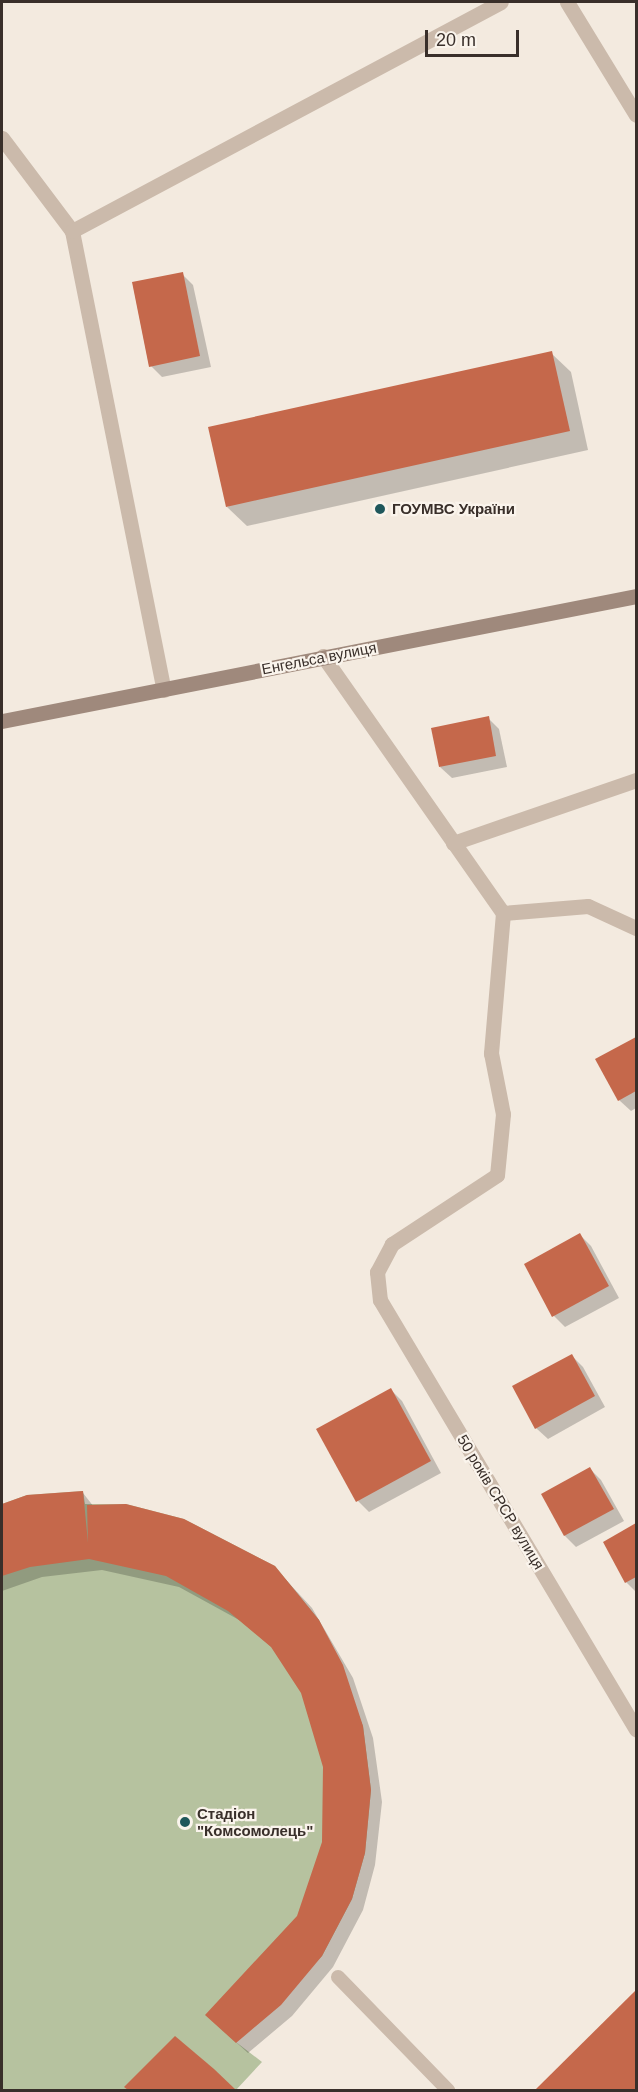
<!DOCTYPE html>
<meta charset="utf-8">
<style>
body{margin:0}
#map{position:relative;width:638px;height:2092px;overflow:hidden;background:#f3eadf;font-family:Helvetica,sans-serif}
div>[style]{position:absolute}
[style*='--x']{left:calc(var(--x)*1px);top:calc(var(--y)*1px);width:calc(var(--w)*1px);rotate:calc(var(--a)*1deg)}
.green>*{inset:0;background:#b6c29f}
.shadow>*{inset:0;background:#0003}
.building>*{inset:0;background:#c5684b}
.lane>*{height:14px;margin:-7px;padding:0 7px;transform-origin:7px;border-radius:7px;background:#cbbaab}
.street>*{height:15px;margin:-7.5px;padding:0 7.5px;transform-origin:7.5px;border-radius:7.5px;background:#cbbaab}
.secondary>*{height:15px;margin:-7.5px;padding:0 7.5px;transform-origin:7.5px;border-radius:7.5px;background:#9f897c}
.dots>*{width:16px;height:16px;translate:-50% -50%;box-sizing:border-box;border:3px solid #faf4ec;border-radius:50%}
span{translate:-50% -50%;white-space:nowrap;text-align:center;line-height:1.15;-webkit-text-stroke:4.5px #faf4ec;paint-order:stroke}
.poi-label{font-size:15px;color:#392f2a;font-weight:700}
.left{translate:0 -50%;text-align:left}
.street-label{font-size:15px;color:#392f2a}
.frame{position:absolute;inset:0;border:3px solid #392f2a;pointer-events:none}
.scale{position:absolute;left:425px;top:30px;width:94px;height:27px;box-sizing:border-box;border:3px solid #392f2a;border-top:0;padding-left:8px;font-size:18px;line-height:21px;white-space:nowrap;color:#392f2a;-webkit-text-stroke:4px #faf4ec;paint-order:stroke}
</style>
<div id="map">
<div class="green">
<div style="clip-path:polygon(83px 1491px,85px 1504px,126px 1504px,184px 1519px,275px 1566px,319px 1620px,363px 1726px,371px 1790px,365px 1853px,352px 1899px,322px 1956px,236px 2042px,262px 2062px,236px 2090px,2px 2090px,2px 1504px,27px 1495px)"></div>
</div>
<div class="shadow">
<div style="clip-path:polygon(182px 274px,193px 285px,211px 367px,162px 377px,151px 366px)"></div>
<div style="clip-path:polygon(551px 353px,571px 372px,588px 450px,247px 526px,227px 507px)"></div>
<div style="clip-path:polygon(488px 718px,499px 729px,507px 767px,452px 778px,440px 767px)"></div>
<div style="clip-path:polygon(636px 1038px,636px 1108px,631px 1111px,619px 1100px,597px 1060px)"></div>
<div style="clip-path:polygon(580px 1235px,591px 1246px,619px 1298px,565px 1327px,554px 1316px)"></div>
<div style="clip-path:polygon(572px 1356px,583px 1367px,605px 1407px,548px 1439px,536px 1428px)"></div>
<div style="clip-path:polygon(391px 1390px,402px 1401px,441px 1473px,369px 1512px,358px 1501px)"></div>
<div style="clip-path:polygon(590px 1469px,601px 1480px,624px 1521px,576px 1547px,565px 1536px,543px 1494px)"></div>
<div style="clip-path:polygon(83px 1493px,94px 1507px,274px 1567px,312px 1608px,353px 1678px,373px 1738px,382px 1802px,375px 1865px,363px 1910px,333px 1967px,292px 2016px,248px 2053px,218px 2026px,299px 1916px,324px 1842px,325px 1767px,303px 1693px,275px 1650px,241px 1621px,179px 1587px,102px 1570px,42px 1577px,2px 1591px,2px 1506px,27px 1497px)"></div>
<div style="clip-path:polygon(636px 1525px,636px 1592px,626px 1582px,605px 1542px)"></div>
<div style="clip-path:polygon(636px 1992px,636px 2090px,537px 2090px)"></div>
<div style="clip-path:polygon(213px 2070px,234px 2090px,131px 2090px,127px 2087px)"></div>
</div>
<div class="building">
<div style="clip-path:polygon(183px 272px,200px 356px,149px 367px,132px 282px)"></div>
<div style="clip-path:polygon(552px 351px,570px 431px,226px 507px,208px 427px)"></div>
<div style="clip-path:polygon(489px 716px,496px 756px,439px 767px,431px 728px)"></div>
<div style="clip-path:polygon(636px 1037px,636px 1091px,618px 1101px,595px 1059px)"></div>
<div style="clip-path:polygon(580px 1233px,609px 1286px,552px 1317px,524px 1264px)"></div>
<div style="clip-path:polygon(572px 1354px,595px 1396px,535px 1429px,512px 1386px)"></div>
<div style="clip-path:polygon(391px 1388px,431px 1461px,356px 1502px,316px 1429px)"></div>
<div style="clip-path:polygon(590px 1467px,614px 1509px,564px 1536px,541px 1494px)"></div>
<div style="clip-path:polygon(83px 1491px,88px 1543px,87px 1505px,126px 1504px,184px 1519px,275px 1566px,319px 1620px,343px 1665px,363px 1726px,371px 1790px,365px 1853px,352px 1899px,322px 1956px,281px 2005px,236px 2043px,205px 2015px,297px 1916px,322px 1842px,323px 1767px,301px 1693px,271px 1647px,228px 1611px,166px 1576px,89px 1559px,30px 1567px,2px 1576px,2px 1504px,27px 1495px)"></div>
<div style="clip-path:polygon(636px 1523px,636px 1577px,625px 1583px,603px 1542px)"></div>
<div style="clip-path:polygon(636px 1990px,636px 2090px,535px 2090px)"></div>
<div style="clip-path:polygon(175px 2036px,214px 2069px,236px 2090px,128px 2090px,124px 2087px)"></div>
</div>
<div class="lane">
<div style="--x:338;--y:1977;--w:158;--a:45.8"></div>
</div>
<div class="street">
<div style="--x:567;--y:2;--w:132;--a:58.6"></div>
<div style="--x:2;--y:138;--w:116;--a:53"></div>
<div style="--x:72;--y:231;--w:468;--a:78.7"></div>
<div style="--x:72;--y:231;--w:486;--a:-28.1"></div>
<div style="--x:323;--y:656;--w:314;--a:55"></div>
<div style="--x:503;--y:913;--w:141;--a:94.9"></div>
<div style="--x:491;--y:1053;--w:62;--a:78.9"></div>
<div style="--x:503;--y:1114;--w:61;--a:95.6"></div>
<div style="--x:497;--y:1175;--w:126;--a:146.7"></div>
<div style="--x:392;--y:1244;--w:32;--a:118"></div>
<div style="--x:377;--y:1272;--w:28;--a:84"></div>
<div style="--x:380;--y:1300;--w:500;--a:59.2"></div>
<div style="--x:453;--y:843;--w:194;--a:-19"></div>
<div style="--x:503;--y:913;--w:85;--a:-4.7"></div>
<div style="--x:588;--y:906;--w:53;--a:24.6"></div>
</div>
<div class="secondary">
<div style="--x:2;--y:721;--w:646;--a:-11.15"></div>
</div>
<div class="dots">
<div style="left:380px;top:509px;background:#1f575b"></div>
<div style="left:185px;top:1822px;background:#1f575b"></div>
</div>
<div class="poi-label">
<span class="left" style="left:392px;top:509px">ГОУМВС України</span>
<span class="left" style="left:197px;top:1822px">Стадіон<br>"Комсомолець"</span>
</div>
<div class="street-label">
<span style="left:319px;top:658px;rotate:-11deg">Енгельса вулиця</span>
<span style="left:501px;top:1502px;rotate:59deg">50 років СРСР вулиця</span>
</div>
<div class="frame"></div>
<div class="scale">20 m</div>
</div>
